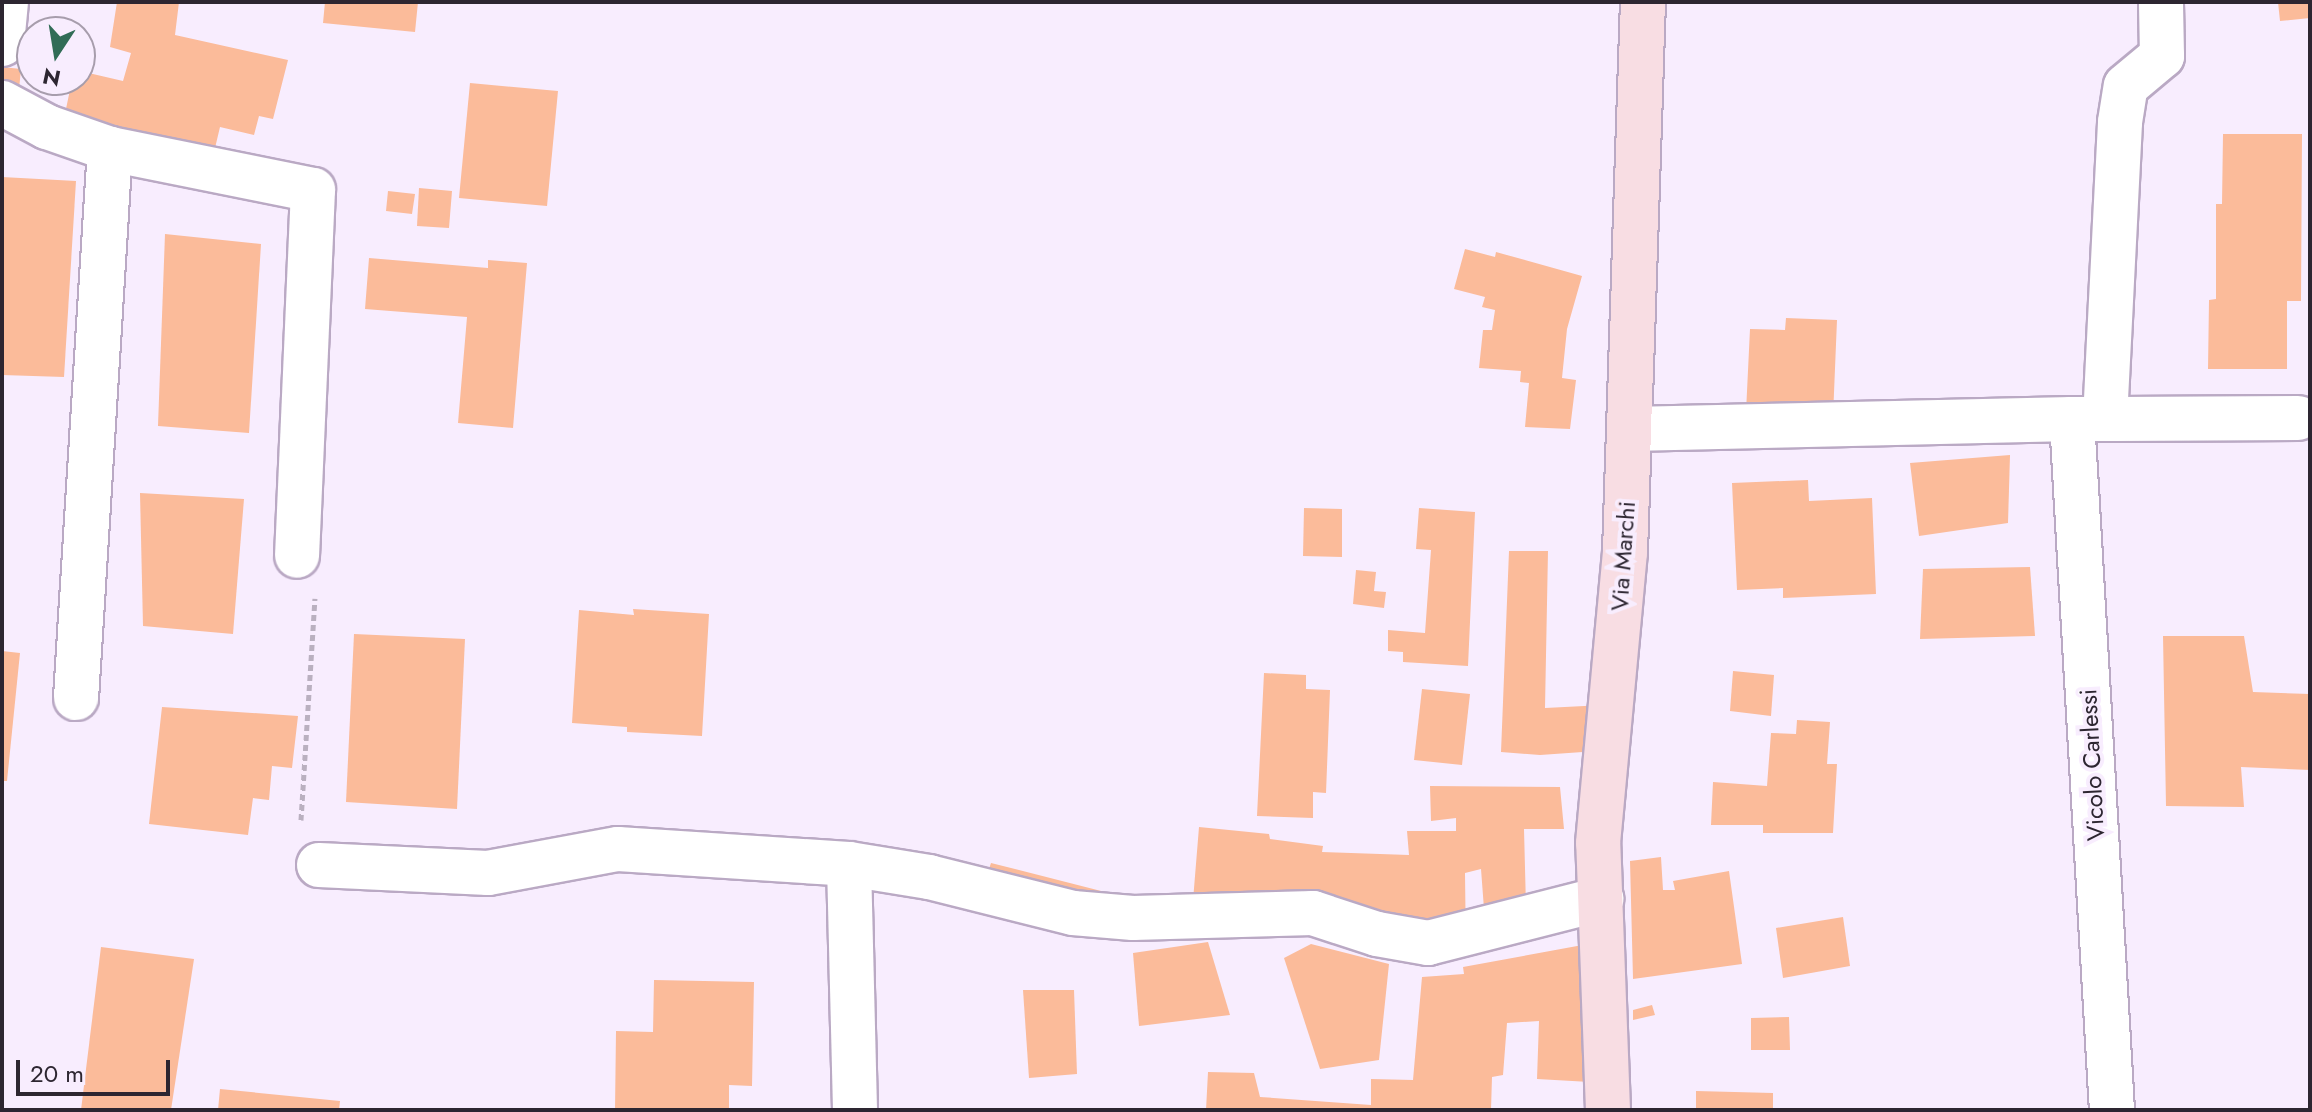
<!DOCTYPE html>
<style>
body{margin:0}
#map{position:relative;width:2312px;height:1112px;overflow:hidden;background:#f8edfe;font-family:Jost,sans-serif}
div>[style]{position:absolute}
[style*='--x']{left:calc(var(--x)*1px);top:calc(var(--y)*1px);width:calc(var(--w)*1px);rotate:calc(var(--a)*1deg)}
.building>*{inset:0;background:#fbbb9a}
.path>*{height:5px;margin-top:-2.5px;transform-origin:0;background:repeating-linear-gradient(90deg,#bab0c0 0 6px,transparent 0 10px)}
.roads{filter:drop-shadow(2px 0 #baa9c4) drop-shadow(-2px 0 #baa9c4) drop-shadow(0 2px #baa9c4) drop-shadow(0 -2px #baa9c4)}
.minor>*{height:44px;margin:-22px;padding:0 22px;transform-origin:22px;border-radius:22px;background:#fff}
.major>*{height:44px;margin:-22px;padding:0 22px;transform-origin:22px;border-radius:22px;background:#f8dde3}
span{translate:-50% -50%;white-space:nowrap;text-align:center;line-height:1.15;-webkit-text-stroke:8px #f8edfe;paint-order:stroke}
.street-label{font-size:24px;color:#2d2631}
.frame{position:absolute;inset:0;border:4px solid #2d2631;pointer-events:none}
.north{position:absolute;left:16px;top:16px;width:80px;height:80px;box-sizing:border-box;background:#f8edfe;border:2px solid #a79dac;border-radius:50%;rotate:192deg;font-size:22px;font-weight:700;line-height:32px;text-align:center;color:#2d2631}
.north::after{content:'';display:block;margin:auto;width:28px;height:36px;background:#316c56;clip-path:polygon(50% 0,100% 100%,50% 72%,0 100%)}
.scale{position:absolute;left:16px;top:1060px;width:154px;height:36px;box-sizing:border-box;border:4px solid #2d2631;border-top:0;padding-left:10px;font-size:24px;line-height:28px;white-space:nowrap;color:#2d2631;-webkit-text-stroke:6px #f8edfe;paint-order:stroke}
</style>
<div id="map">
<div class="building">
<div style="clip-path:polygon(117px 2px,179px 2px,175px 35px,288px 60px,273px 119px,259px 116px,254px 135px,220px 127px,211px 165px,61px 133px,72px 80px,80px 80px,80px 71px,123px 81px,131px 53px,110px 47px)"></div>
<div style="clip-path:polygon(325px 2px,418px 2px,415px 32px,323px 23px)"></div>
<div style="clip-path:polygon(2278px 2px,2310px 2px,2310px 18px,2280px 21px)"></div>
<div style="clip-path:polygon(2px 67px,21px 69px,16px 120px,2px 117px)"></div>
<div style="clip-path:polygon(470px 83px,558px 91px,547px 206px,459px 198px)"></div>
<div style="clip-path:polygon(2223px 134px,2302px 134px,2301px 301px,2287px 301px,2287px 369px,2208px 369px,2209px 300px,2216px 299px,2216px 204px,2222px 204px)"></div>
<div style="clip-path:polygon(2px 177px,76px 181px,64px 377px,2px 375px)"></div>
<div style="clip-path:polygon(419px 188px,452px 191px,449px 228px,417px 226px)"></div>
<div style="clip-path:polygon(388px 191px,415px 194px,412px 214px,386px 211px)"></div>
<div style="clip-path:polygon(165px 234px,261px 244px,249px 433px,158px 426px)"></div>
<div style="clip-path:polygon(1465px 249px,1495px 257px,1496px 252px,1582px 276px,1567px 329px,1562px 378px,1576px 380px,1570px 429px,1525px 427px,1529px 383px,1520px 382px,1521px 371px,1479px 368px,1483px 330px,1492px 330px,1495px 310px,1482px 307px,1485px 297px,1454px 289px)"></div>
<div style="clip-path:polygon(369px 258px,488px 268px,488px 260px,527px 263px,513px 428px,458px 423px,467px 317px,365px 309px)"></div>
<div style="clip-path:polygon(1786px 318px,1837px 320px,1833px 417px,1746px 412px,1750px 329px,1785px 330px)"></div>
<div style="clip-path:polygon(2010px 455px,2008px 523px,1919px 536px,1910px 463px)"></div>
<div style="clip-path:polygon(1808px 480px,1809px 501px,1872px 498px,1876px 594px,1783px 598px,1783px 588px,1737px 590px,1732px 483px)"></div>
<div style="clip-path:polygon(140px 493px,244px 499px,233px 634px,143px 626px)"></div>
<div style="clip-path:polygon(1304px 508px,1342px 509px,1342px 557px,1303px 556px)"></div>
<div style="clip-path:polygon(1419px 508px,1475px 512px,1468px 666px,1403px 662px,1403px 652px,1388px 651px,1388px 630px,1425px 633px,1431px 550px,1416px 549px)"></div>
<div style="clip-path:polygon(1509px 551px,1548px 551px,1545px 708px,1604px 705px,1597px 751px,1540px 755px,1501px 752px)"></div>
<div style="clip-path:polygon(2030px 567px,2035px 636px,1920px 639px,1923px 569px)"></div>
<div style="clip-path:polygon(1356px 570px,1376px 572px,1374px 591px,1386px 592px,1384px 608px,1353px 604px)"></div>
<div style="clip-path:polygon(633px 609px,709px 614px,702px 736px,627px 732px,627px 727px,572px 723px,579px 610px,634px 615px)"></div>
<div style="clip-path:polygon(354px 634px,465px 639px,457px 809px,346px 802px)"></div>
<div style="clip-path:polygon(2163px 636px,2244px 636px,2253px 692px,2310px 694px,2310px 770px,2241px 767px,2244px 807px,2166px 806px)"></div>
<div style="clip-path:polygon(2px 651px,20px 653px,7px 781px,2px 781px)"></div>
<div style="clip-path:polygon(1733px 671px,1774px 675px,1771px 716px,1730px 711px)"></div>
<div style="clip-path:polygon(1264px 673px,1306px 675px,1306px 689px,1330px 690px,1326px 793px,1313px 792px,1313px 818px,1257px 816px)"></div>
<div style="clip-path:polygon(1422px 689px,1470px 694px,1462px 765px,1414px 760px)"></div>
<div style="clip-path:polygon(162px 707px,298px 716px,292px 768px,272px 766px,269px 800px,253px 798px,248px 835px,149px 824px)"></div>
<div style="clip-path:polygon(1797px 720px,1830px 722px,1827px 764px,1837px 764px,1833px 833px,1763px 833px,1763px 825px,1711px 825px,1713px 782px,1767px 786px,1771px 733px,1796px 734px)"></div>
<div style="clip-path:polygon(1430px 786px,1560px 787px,1564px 829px,1524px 829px,1526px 907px,1484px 909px,1481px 869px,1465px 873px,1466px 954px,1345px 936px,1191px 925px,1199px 827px,1269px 834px,1270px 839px,1323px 846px,1322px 852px,1409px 855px,1407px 831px,1456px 831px,1456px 818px,1431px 821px)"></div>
<div style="clip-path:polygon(1661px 857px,1663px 890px,1675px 890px,1673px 881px,1729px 871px,1742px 964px,1633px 979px,1630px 861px)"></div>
<div style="clip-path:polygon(991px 863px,1105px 892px,1091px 929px,979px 899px)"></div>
<div style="clip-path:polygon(1843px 917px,1850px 966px,1783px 978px,1776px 928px)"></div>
<div style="clip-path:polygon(1208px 942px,1230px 1015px,1139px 1026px,1133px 953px)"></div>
<div style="clip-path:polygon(1599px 942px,1590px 1082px,1537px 1079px,1539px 1021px,1507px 1023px,1503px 1075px,1492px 1077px,1491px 1110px,1206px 1110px,1208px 1072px,1254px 1073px,1260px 1097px,1371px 1105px,1371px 1079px,1413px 1080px,1422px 977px,1464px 974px,1463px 967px)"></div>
<div style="clip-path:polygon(1311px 944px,1389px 964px,1379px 1060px,1320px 1069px,1284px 958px)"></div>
<div style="clip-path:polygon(101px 947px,194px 959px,171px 1110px,81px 1110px)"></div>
<div style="clip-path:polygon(654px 980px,754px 982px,752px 1086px,729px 1085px,729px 1110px,615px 1110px,616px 1031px,653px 1032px)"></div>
<div style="clip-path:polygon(1023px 990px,1074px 990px,1077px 1074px,1029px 1078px)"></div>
<div style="clip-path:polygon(1652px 1005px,1655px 1015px,1633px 1020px,1633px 1010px)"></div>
<div style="clip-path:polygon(1789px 1017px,1790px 1050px,1751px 1050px,1751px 1018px)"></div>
<div style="clip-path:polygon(220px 1089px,340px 1101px,339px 1110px,218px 1110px)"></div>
<div style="clip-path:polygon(1696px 1091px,1773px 1093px,1773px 1110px,1696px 1110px)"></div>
</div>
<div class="path">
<div style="--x:301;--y:820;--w:222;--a:-86.4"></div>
</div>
<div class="roads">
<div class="minor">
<div style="--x:2;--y:44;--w:42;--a:-84.6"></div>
<div style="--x:2;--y:103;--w:51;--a:28.1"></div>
<div style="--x:47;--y:127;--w:67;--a:19.2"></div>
<div style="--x:110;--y:149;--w:207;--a:11.4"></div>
<div style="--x:313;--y:190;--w:366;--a:92.5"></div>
<div style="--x:2072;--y:419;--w:33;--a:0"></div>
<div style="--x:2105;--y:419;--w:297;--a:-87.1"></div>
<div style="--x:2120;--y:122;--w:36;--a:-81"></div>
<div style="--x:2126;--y:86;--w:47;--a:-39.8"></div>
<div style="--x:2162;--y:56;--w:54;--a:-91.1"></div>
<div style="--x:2105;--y:419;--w:193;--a:-0.3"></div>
<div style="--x:1630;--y:429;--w:442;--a:-1.3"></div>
<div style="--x:2072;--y:419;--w:692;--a:86.69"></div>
<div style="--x:76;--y:698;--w:550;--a:-86.46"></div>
<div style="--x:849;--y:864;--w:81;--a:9.2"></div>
<div style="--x:929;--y:877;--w:148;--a:14"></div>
<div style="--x:1073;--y:913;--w:60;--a:4.8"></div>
<div style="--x:1133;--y:918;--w:180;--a:-1.6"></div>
<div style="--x:1313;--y:913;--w:67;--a:18.2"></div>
<div style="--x:1377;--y:934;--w:52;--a:10"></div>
<div style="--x:1428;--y:943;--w:179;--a:-14.3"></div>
<div style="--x:319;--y:865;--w:169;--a:2.7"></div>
<div style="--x:488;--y:873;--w:132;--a:-10.5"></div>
<div style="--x:618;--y:849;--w:231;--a:3.7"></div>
<div style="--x:849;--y:864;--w:246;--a:88.6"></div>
</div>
<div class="major">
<div style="--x:1608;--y:1110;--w:267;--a:-92.1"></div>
<div style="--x:1598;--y:843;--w:292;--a:-84.7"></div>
<div style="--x:1625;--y:552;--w:550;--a:-88.13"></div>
</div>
</div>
<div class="street-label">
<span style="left:1623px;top:556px;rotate:-86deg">Via Marchi</span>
<span style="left:2092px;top:765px;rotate:-93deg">Vicolo Carlessi</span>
</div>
<div class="frame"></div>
<div class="north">N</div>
<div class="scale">20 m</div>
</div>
